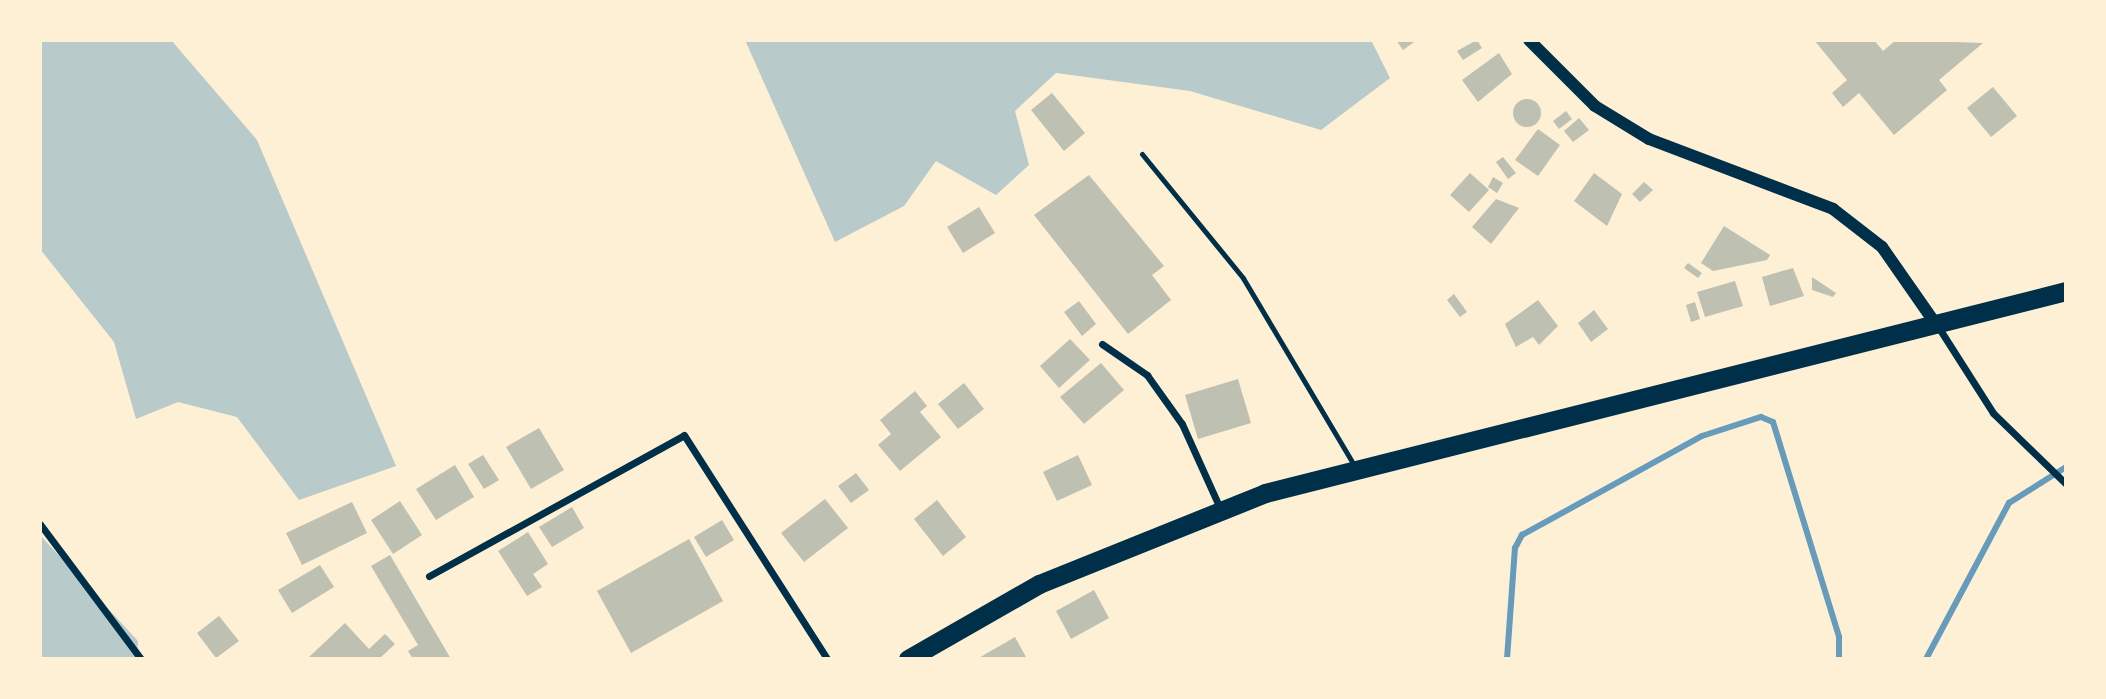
<!DOCTYPE html>
<style>
body{margin:0}
#map{position:relative;width:2106px;height:699px;overflow:hidden;background:#fdf0d5;font-family:"PT Sans",sans-serif}
div>[style]{position:absolute}
[style*='--x']{left:calc(var(--x)*1px);top:calc(var(--y)*1px);width:calc(var(--w)*1px);rotate:calc(var(--a)*1deg)}
.green>*{inset:0;background:#b9caca}
.stream>*{height:6px;margin:-3px;padding:0 3px;transform-origin:3px;border-radius:3px;background:#669bbc}
.building>*{inset:0;background:#bec0b2}
.round{border-radius:50%}
.service>*{height:5px;margin:-2.5px;padding:0 2.5px;transform-origin:2.5px;border-radius:2.5px;background:#003049}
.minor>*{height:7px;margin:-3.5px;padding:0 3.5px;transform-origin:3.5px;border-radius:3.5px;background:#003049}
.tertiary>*{height:12px;margin:-6px;padding:0 6px;transform-origin:6px;border-radius:6px;background:#003049}
.trunk>*{height:19px;margin:-9.5px;padding:0 9.5px;transform-origin:9.5px;border-radius:9.5px;background:#003049}
span{translate:-50% -50%;white-space:nowrap;text-align:center;line-height:1.15;-webkit-text-stroke:5px #fdf0d5;paint-order:stroke}
.frame{position:absolute;inset:0;border:42px solid #fdf0d5;pointer-events:none}
</style>
<div id="map">
<div class="green">
<div style="clip-path:polygon(40px 40px,171px 40px,257px 140px,396px 466px,299px 500px,237px 417px,178px 402px,136px 419px,114px 342px,40px 249px)"></div>
<div style="clip-path:polygon(745px 40px,1371px 40px,1390px 78px,1321px 130px,1190px 91px,1056px 73px,1015px 111px,1029px 165px,996px 195px,936px 161px,904px 206px,835px 242px)"></div>
<div style="clip-path:polygon(40px 535px,138px 641px,137px 659px,40px 659px)"></div>
</div>
<div class="stream">
<div style="--x:1507;--y:659;--w:111;--a:-85.9"></div>
<div style="--x:1515;--y:548;--w:15;--a:-62"></div>
<div style="--x:1522;--y:535;--w:205;--a:-28.8"></div>
<div style="--x:1702;--y:436;--w:62;--a:-17.9"></div>
<div style="--x:1761;--y:417;--w:13;--a:23"></div>
<div style="--x:1773;--y:422;--w:225;--a:72.9"></div>
<div style="--x:1839;--y:637;--w:22;--a:90"></div>
<div style="--x:1926;--y:659;--w:177;--a:-62"></div>
<div style="--x:2009;--y:503;--w:67;--a:-32.3"></div>
</div>
<div class="building">
<div style="clip-path:polygon(1396px 40px,1417px 40px,1403px 50px)"></div>
<div style="clip-path:polygon(1477px 40px,1482px 48px,1463px 60px,1457px 51px)"></div>
<div style="clip-path:polygon(1814px 40px,1874px 40px,1883px 51px,1896px 40px,1983px 43px,1939px 80px,1947px 90px,1894px 135px,1859px 93px,1843px 107px,1832px 93px,1847px 80px)"></div>
<div style="clip-path:polygon(1499px 53px,1512px 74px,1478px 102px,1462px 80px)"></div>
<div style="clip-path:polygon(1993px 87px,2017px 116px,1991px 137px,1967px 108px)"></div>
<div style="clip-path:polygon(1052px 93px,1085px 133px,1064px 151px,1031px 110px)"></div>
<div class="round" style="left:1513px;top:99px;width:28px;height:28px"></div>
<div style="clip-path:polygon(1566px 111px,1572px 119px,1559px 129px,1553px 121px)"></div>
<div style="clip-path:polygon(1579px 118px,1589px 130px,1573px 142px,1564px 131px)"></div>
<div style="clip-path:polygon(1538px 129px,1560px 145px,1538px 176px,1515px 160px)"></div>
<div style="clip-path:polygon(1503px 157px,1516px 173px,1508px 179px,1496px 162px)"></div>
<div style="clip-path:polygon(1470px 173px,1489px 190px,1469px 212px,1450px 195px)"></div>
<div style="clip-path:polygon(1594px 173px,1622px 194px,1607px 226px,1574px 201px)"></div>
<div style="clip-path:polygon(1089px 175px,1164px 266px,1152px 275px,1171px 300px,1128px 334px,1034px 215px)"></div>
<div style="clip-path:polygon(1493px 177px,1503px 183px,1497px 193px,1488px 187px)"></div>
<div style="clip-path:polygon(1644px 182px,1653px 190px,1640px 202px,1632px 194px)"></div>
<div style="clip-path:polygon(1496px 199px,1519px 208px,1491px 244px,1472px 227px)"></div>
<div style="clip-path:polygon(979px 207px,995px 233px,963px 253px,947px 227px)"></div>
<div style="clip-path:polygon(1724px 226px,1770px 255px,1767px 260px,1713px 271px,1701px 263px)"></div>
<div style="clip-path:polygon(1688px 263px,1702px 273px,1698px 278px,1684px 268px)"></div>
<div style="clip-path:polygon(1793px 268px,1804px 296px,1770px 306px,1762px 277px)"></div>
<div style="clip-path:polygon(1812px 277px,1836px 293px,1833px 297px,1812px 290px)"></div>
<div style="clip-path:polygon(1735px 281px,1743px 306px,1705px 317px,1697px 292px)"></div>
<div style="clip-path:polygon(1454px 294px,1467px 312px,1460px 317px,1447px 300px)"></div>
<div style="clip-path:polygon(1538px 300px,1558px 326px,1539px 345px,1533px 337px,1516px 347px,1505px 324px)"></div>
<div style="clip-path:polygon(1079px 301px,1096px 324px,1082px 336px,1064px 312px)"></div>
<div style="clip-path:polygon(1695px 302px,1700px 319px,1691px 322px,1686px 305px)"></div>
<div style="clip-path:polygon(1594px 310px,1608px 329px,1591px 342px,1578px 323px)"></div>
<div style="clip-path:polygon(1070px 339px,1090px 360px,1059px 388px,1040px 366px)"></div>
<div style="clip-path:polygon(1101px 363px,1124px 390px,1084px 424px,1060px 397px)"></div>
<div style="clip-path:polygon(1238px 379px,1251px 423px,1198px 439px,1185px 395px)"></div>
<div style="clip-path:polygon(964px 383px,984px 409px,958px 429px,938px 404px)"></div>
<div style="clip-path:polygon(915px 391px,927px 406px,920px 412px,941px 437px,900px 471px,878px 445px,891px 434px,880px 420px)"></div>
<div style="clip-path:polygon(539px 428px,564px 470px,531px 489px,506px 447px)"></div>
<div style="clip-path:polygon(483px 455px,499px 480px,484px 489px,468px 464px)"></div>
<div style="clip-path:polygon(1078px 455px,1092px 485px,1057px 501px,1043px 472px)"></div>
<div style="clip-path:polygon(455px 465px,474px 497px,436px 520px,416px 489px)"></div>
<div style="clip-path:polygon(856px 473px,869px 490px,851px 503px,838px 486px)"></div>
<div style="clip-path:polygon(825px 499px,848px 528px,804px 562px,781px 533px)"></div>
<div style="clip-path:polygon(937px 500px,966px 537px,943px 556px,914px 519px)"></div>
<div style="clip-path:polygon(400px 501px,422px 535px,393px 554px,371px 520px)"></div>
<div style="clip-path:polygon(352px 502px,367px 533px,302px 565px,286px 533px)"></div>
<div style="clip-path:polygon(572px 507px,584px 528px,552px 547px,539px 527px)"></div>
<div style="clip-path:polygon(722px 520px,734px 540px,706px 557px,694px 537px)"></div>
<div style="clip-path:polygon(528px 532px,548px 564px,533px 574px,542px 587px,527px 596px,498px 551px)"></div>
<div style="clip-path:polygon(689px 539px,723px 601px,631px 653px,597px 591px)"></div>
<div style="clip-path:polygon(390px 555px,451px 659px,413px 659px,408px 651px,418px 645px,371px 566px)"></div>
<div style="clip-path:polygon(320px 565px,334px 587px,292px 613px,278px 590px)"></div>
<div style="clip-path:polygon(1094px 590px,1109px 618px,1071px 639px,1056px 611px)"></div>
<div style="clip-path:polygon(219px 616px,239px 641px,216px 658px,197px 633px)"></div>
<div style="clip-path:polygon(345px 623px,369px 649px,385px 634px,395px 644px,379px 659px,307px 659px)"></div>
<div style="clip-path:polygon(1015px 637px,1027px 659px,977px 659px)"></div>
</div>
<div class="service">
<div style="--x:1142;--y:154;--w:160;--a:50.8"></div>
<div style="--x:1243;--y:278;--w:220;--a:59.3"></div>
</div>
<div class="minor">
<div style="--x:1937;--y:325;--w:104;--a:57.5"></div>
<div style="--x:1993;--y:413;--w:102;--a:44.2"></div>
<div style="--x:1102;--y:344;--w:55;--a:34.6"></div>
<div style="--x:1147;--y:375;--w:60;--a:54.5"></div>
<div style="--x:1182;--y:424;--w:92;--a:65.7"></div>
<div style="--x:40;--y:524;--w:169;--a:53.2"></div>
<div style="--x:429;--y:576;--w:291;--a:-28.9"></div>
<div style="--x:684;--y:435;--w:266;--a:57.4"></div>
</div>
<div class="tertiary">
<div style="--x:1529;--y:40;--w:93;--a:45"></div>
<div style="--x:1595;--y:106;--w:63;--a:31.4"></div>
<div style="--x:1649;--y:139;--w:197;--a:20.8"></div>
<div style="--x:1833;--y:209;--w:62;--a:37.8"></div>
<div style="--x:1882;--y:247;--w:89;--a:55.1"></div>
</div>
<div class="trunk">
<div style="--x:908;--y:659;--w:151;--a:-29.8"></div>
<div style="--x:1039;--y:584;--w:244;--a:-21.9"></div>
<div style="--x:1265;--y:493;--w:826;--a:-14.15"></div>
</div>
<div class="frame"></div>
</div>
